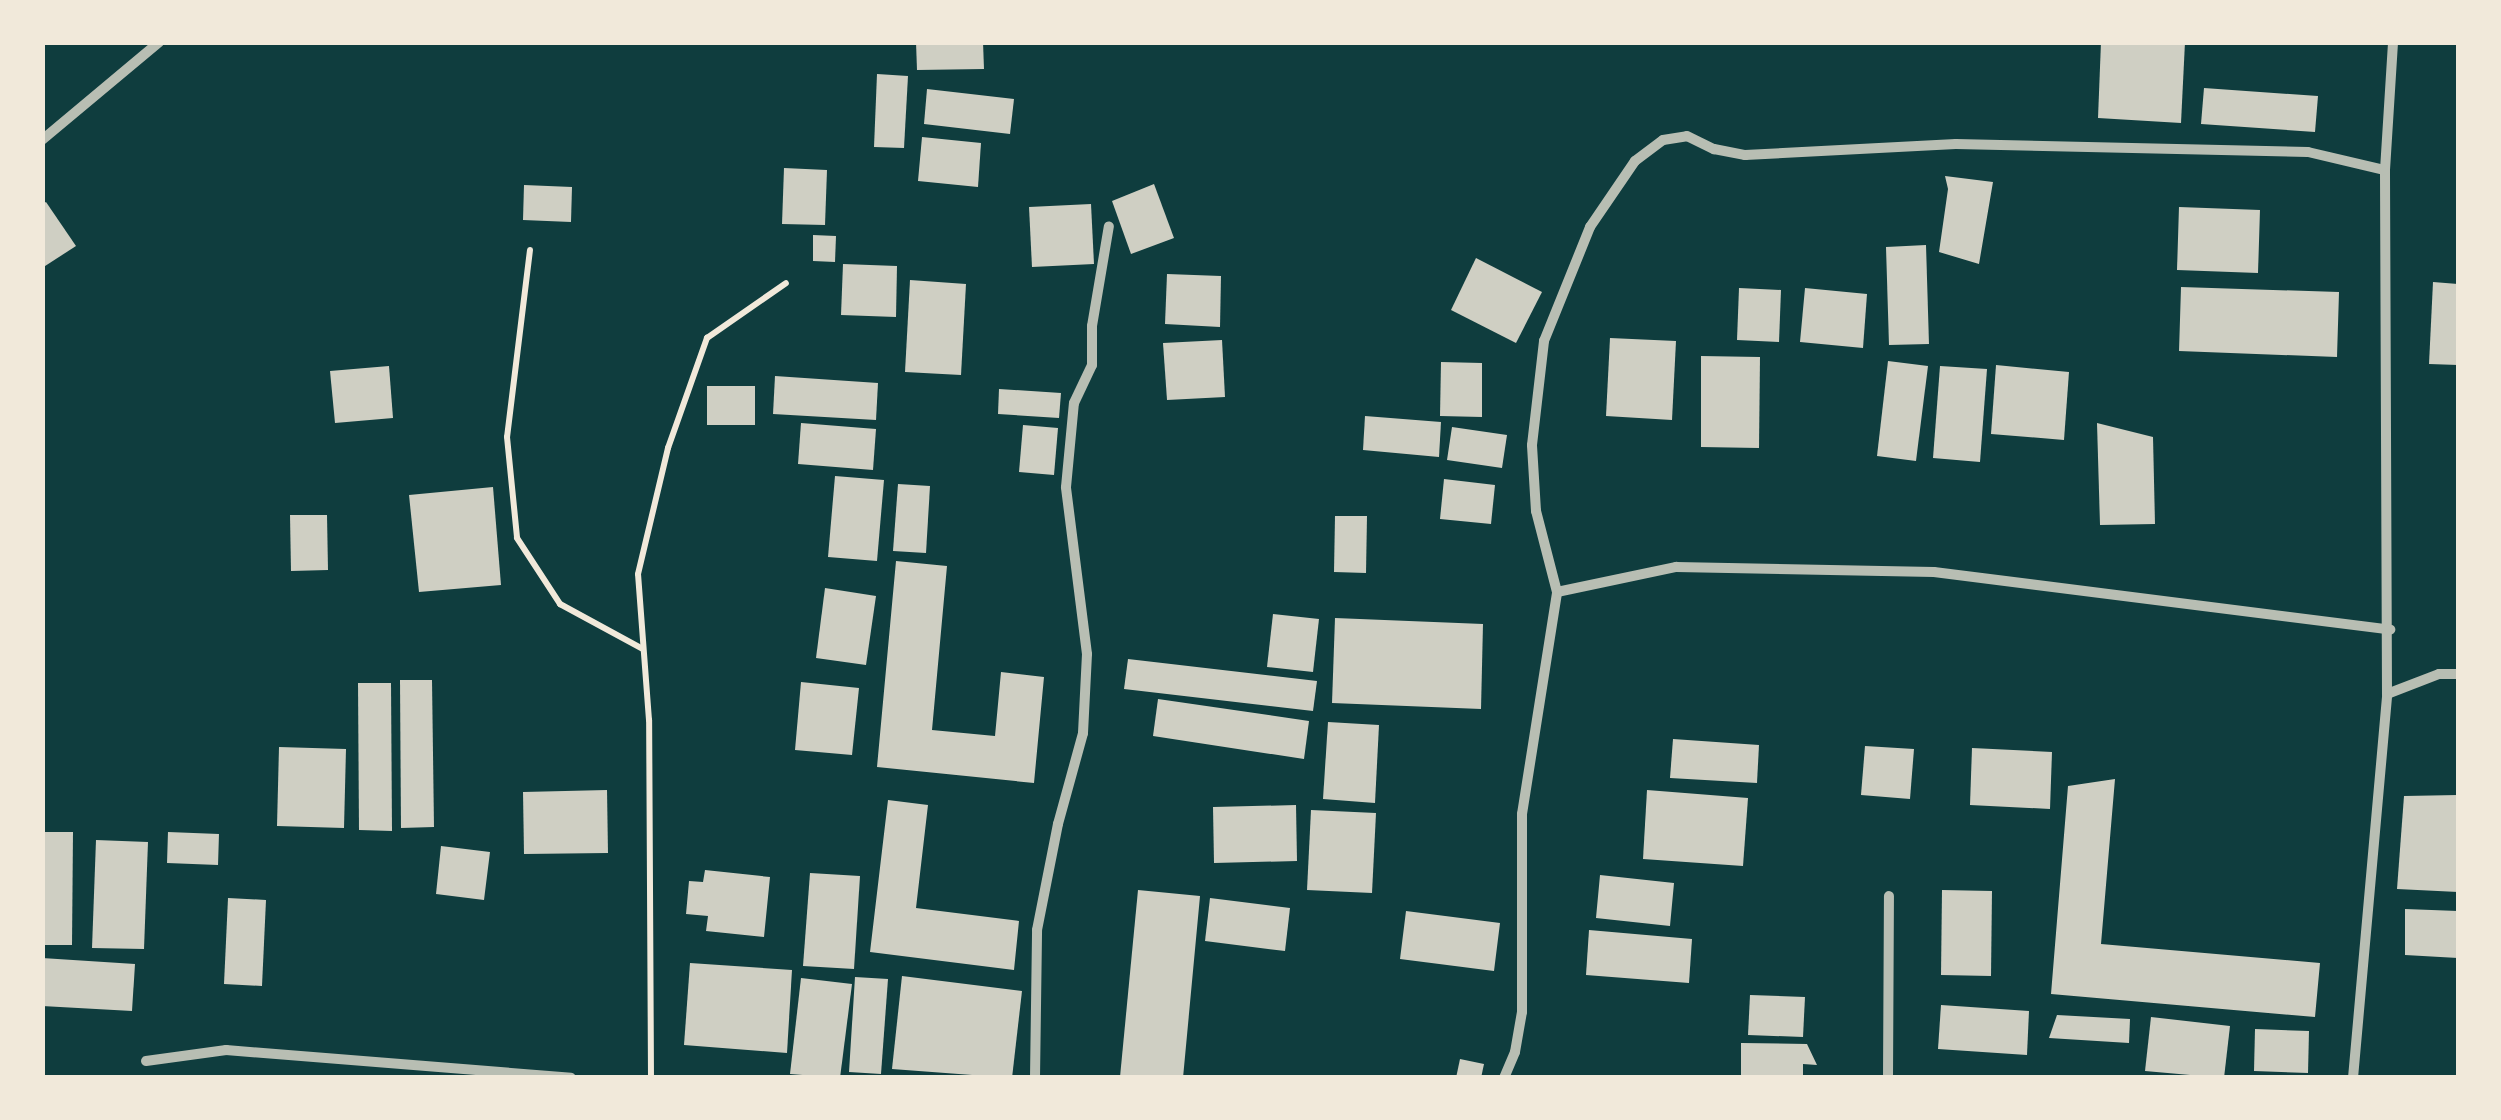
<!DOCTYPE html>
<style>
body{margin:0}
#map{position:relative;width:2501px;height:1120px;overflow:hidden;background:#0f3d3e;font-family:Poppins,sans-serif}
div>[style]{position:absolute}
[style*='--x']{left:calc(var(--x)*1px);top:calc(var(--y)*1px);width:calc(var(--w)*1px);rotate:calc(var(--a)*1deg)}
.building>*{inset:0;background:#cfcfc3}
.path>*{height:6px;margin:-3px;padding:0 3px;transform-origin:3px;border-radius:3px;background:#f1e9da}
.minor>*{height:10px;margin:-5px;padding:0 5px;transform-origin:5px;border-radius:5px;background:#b8beb3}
span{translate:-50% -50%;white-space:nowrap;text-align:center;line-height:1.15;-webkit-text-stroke:10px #f1e9da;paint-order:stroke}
.frame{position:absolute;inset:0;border:45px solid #f1e9da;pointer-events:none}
</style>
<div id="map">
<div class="building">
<div style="clip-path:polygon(916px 42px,983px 42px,984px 69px,917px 70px)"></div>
<div style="clip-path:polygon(2101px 42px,2185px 42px,2181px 123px,2098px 118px)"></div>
<div style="clip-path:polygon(877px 74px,908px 76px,904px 148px,874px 147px)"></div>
<div style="clip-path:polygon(2204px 88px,2318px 96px,2315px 132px,2201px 124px)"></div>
<div style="clip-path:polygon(927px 89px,1014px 99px,1010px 134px,924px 124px)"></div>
<div style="clip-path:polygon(922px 137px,981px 143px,978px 187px,918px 181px)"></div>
<div style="clip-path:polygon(784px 168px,827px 170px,825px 225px,782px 224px)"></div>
<div style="clip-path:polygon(1945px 176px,1993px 182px,1979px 264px,1939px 252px,1948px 189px)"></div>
<div style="clip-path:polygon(1154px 184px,1174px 238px,1131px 254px,1112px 201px)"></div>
<div style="clip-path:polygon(524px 185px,572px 187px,571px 222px,523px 220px)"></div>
<div style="clip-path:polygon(46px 202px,76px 246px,42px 268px,42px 204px)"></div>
<div style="clip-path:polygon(1091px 204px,1094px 264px,1032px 267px,1029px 207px)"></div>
<div style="clip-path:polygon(2179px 207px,2260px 210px,2258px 273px,2177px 270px)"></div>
<div style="clip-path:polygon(813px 235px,836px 236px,835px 262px,813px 261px)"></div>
<div style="clip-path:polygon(1926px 245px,1929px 344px,1889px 345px,1886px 247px)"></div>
<div style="clip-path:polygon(1476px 258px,1542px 292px,1516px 343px,1451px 310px)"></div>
<div style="clip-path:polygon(843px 264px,897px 266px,896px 317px,841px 315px)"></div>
<div style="clip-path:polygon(1167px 274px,1221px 276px,1220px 327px,1165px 324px)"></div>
<div style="clip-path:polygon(910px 280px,966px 284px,961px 375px,905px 372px)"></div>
<div style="clip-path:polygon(2433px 282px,2458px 284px,2458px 365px,2429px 364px)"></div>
<div style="clip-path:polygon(2181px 287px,2339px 292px,2337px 357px,2179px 351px)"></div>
<div style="clip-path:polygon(1739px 288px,1781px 290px,1779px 342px,1737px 340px)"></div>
<div style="clip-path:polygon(1805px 288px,1867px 294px,1863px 348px,1800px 342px)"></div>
<div style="clip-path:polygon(1610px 338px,1676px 341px,1672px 420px,1606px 416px)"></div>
<div style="clip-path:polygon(1222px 340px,1225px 397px,1167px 400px,1163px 343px)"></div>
<div style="clip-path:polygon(1701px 356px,1760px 357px,1759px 448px,1701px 447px)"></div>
<div style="clip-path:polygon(1888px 361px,1928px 366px,1916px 461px,1877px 456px)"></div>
<div style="clip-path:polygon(1441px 362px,1482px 363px,1482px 417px,1440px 416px)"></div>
<div style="clip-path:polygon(1996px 365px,2069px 372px,2064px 440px,1991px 434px)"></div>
<div style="clip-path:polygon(389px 366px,393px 418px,335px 423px,330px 371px)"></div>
<div style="clip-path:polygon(1940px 366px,1987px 369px,1980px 462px,1933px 458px)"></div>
<div style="clip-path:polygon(775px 376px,878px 383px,876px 420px,773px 414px)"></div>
<div style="clip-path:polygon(707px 386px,755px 386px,755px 425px,707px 425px)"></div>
<div style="clip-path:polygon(999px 389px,1061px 393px,1059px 418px,998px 414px)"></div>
<div style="clip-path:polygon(1365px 416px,1441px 422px,1439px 457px,1363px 450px)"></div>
<div style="clip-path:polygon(801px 423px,876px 429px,873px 470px,798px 464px)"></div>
<div style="clip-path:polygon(2097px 423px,2153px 437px,2155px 524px,2100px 525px)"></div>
<div style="clip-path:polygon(1023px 425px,1058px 428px,1054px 475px,1019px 472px)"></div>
<div style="clip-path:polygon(1452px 427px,1507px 435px,1502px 468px,1447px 460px)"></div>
<div style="clip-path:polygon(835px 476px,884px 480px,877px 561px,828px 557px)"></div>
<div style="clip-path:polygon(1444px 479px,1495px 485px,1491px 524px,1440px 519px)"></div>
<div style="clip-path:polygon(898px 484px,930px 486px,926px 553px,893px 551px)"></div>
<div style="clip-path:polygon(493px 487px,501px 585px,419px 592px,409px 495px)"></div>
<div style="clip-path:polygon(290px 515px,327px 515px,328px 570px,291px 571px)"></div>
<div style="clip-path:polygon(1335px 516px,1367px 516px,1366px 573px,1334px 572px)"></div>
<div style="clip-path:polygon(896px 561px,947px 566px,932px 730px,995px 736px,1001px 672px,1044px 677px,1034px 783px,877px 767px)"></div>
<div style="clip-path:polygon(825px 588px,876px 596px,866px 665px,816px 658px)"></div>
<div style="clip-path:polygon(1273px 614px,1319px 619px,1313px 672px,1267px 667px)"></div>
<div style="clip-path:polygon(1335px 618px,1483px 624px,1481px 709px,1332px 703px)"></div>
<div style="clip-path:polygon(1128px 659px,1317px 681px,1313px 711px,1124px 689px)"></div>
<div style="clip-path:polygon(400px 680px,432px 680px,434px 827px,401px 828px)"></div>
<div style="clip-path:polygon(801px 682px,859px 688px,852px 755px,795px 750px)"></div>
<div style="clip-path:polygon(358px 683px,391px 683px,392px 831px,359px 830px)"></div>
<div style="clip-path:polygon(1158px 699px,1309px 721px,1304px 759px,1153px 736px)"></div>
<div style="clip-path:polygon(1328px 722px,1379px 725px,1375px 803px,1323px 799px)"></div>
<div style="clip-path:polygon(1673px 739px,1759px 745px,1757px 783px,1670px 778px)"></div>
<div style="clip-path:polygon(1865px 746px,1914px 749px,1910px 799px,1861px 795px)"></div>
<div style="clip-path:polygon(279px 747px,346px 749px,344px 828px,277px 826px)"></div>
<div style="clip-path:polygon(1972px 748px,2052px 752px,2050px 809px,1970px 805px)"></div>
<div style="clip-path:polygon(2115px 779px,2101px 944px,2320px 963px,2315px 1017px,2051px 994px,2068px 786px)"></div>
<div style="clip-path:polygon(607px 790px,608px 853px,524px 854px,523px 792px)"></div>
<div style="clip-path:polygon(1647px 790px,1748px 798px,1743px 866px,1643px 859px)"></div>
<div style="clip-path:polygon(2458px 795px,2458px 892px,2397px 889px,2404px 796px)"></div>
<div style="clip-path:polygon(888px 800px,928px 805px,916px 908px,1019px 921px,1014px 970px,870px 952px)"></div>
<div style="clip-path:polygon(1296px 805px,1297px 861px,1214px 863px,1213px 807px)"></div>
<div style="clip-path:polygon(1311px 810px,1376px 813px,1372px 893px,1307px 890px)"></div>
<div style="clip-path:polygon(42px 832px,73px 832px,72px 945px,42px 945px)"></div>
<div style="clip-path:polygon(168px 832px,219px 834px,218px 865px,167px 863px)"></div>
<div style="clip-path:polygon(96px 840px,148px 842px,144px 949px,92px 948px)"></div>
<div style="clip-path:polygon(441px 846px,490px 852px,484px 900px,436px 894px)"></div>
<div style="clip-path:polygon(705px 870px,770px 877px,764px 937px,706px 931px,708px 916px,686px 914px,689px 881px,703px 882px)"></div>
<div style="clip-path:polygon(810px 873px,860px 876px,854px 969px,803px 966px)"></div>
<div style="clip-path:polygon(1600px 875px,1674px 883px,1670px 926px,1596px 918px)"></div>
<div style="clip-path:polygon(1138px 890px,1200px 896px,1183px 1078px,1120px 1077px)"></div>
<div style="clip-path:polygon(1942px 890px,1992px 891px,1991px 976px,1941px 975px)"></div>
<div style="clip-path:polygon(228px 898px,266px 900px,262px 986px,224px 984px)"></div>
<div style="clip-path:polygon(1210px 898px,1290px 908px,1285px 951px,1205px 941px)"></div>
<div style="clip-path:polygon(2405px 909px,2458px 911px,2458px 958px,2405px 955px)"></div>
<div style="clip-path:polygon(1406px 911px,1500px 923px,1494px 971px,1400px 959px)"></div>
<div style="clip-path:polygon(1589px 930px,1692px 939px,1689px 983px,1586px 975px)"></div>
<div style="clip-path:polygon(42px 958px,135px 964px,132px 1011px,42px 1006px)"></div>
<div style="clip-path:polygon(690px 963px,792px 970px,787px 1053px,684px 1045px)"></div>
<div style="clip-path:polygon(902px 976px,1022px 991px,1012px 1078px,892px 1069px)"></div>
<div style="clip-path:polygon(855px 977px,888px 979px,881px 1074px,849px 1072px)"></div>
<div style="clip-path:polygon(801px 978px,852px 984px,840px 1078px,790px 1074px)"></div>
<div style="clip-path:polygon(1750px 995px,1805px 997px,1803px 1037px,1748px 1035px)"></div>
<div style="clip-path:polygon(1941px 1005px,2029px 1011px,2027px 1055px,1938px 1049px)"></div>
<div style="clip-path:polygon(2057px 1015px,2130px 1019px,2129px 1043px,2049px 1038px)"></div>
<div style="clip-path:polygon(2151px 1017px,2230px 1026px,2224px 1078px,2145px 1071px)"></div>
<div style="clip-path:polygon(2255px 1029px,2309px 1031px,2308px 1073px,2254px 1071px)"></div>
<div style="clip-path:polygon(1741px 1043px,1807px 1044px,1817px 1065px,1803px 1064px,1803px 1078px,1741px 1078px)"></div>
<div style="clip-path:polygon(1460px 1059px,1484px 1064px,1481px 1078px,1456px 1078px)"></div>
</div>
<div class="path">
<div style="--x:530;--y:250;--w:188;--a:97"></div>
<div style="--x:507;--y:437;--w:101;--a:84.3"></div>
<div style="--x:517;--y:538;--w:79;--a:56.9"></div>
<div style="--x:560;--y:604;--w:94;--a:28.5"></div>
<div style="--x:651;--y:1078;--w:358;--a:-90.3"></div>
<div style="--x:649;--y:720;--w:146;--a:-94.3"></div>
<div style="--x:638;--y:574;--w:130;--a:-76.6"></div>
<div style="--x:668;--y:448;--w:117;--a:-70.5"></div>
<div style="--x:707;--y:338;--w:96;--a:-34.8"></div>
</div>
<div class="minor">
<div style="--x:42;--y:140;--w:153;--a:-39.9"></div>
<div style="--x:1557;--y:592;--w:122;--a:-11.9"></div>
<div style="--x:1676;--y:567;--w:258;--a:1.1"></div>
<div style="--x:1934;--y:572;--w:460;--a:7.2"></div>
<div style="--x:2387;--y:694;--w:56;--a:-21"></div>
<div style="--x:2439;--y:674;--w:19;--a:0"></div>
<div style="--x:146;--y:1061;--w:81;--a:-7.8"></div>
<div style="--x:226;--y:1050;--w:346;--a:4.6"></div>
<div style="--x:1035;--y:1078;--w:148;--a:-89.2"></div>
<div style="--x:1037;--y:930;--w:108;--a:-78.8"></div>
<div style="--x:1058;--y:824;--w:94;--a:-74.6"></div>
<div style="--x:1083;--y:733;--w:79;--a:-87.1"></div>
<div style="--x:1087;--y:654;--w:168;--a:-97.2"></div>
<div style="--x:1066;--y:487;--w:84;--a:-84.6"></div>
<div style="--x:1074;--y:403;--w:42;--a:-64.7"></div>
<div style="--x:1092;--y:365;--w:39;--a:-90"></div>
<div style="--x:1092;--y:326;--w:101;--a:-80.4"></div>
<div style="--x:1504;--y:1078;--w:28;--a:-67"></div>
<div style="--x:1515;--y:1052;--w:41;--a:-80.1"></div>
<div style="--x:1522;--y:1012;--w:198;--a:-90"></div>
<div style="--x:1522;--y:814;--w:225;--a:-81"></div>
<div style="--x:1557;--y:592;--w:84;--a:-104.5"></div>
<div style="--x:1536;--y:511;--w:66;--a:-93.5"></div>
<div style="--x:1532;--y:445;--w:105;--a:-83.4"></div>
<div style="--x:1544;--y:341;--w:123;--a:-68"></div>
<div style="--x:1590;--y:227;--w:80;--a:-55.7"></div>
<div style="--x:1635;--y:161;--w:35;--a:-37"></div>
<div style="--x:1663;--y:140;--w:24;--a:-9"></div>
<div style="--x:1687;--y:136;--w:30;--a:26"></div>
<div style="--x:1714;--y:149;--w:32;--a:11"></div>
<div style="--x:1745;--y:155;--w:211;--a:-3"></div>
<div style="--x:1956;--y:144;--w:352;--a:1.3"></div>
<div style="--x:2308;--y:152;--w:79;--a:13.2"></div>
<div style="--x:1888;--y:1078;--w:182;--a:-89.7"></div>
<div style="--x:2353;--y:1078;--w:386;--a:-84.9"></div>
<div style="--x:2387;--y:694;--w:524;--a:-90.22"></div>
<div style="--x:2385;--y:170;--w:128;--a:-86.4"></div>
</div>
<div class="frame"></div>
</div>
